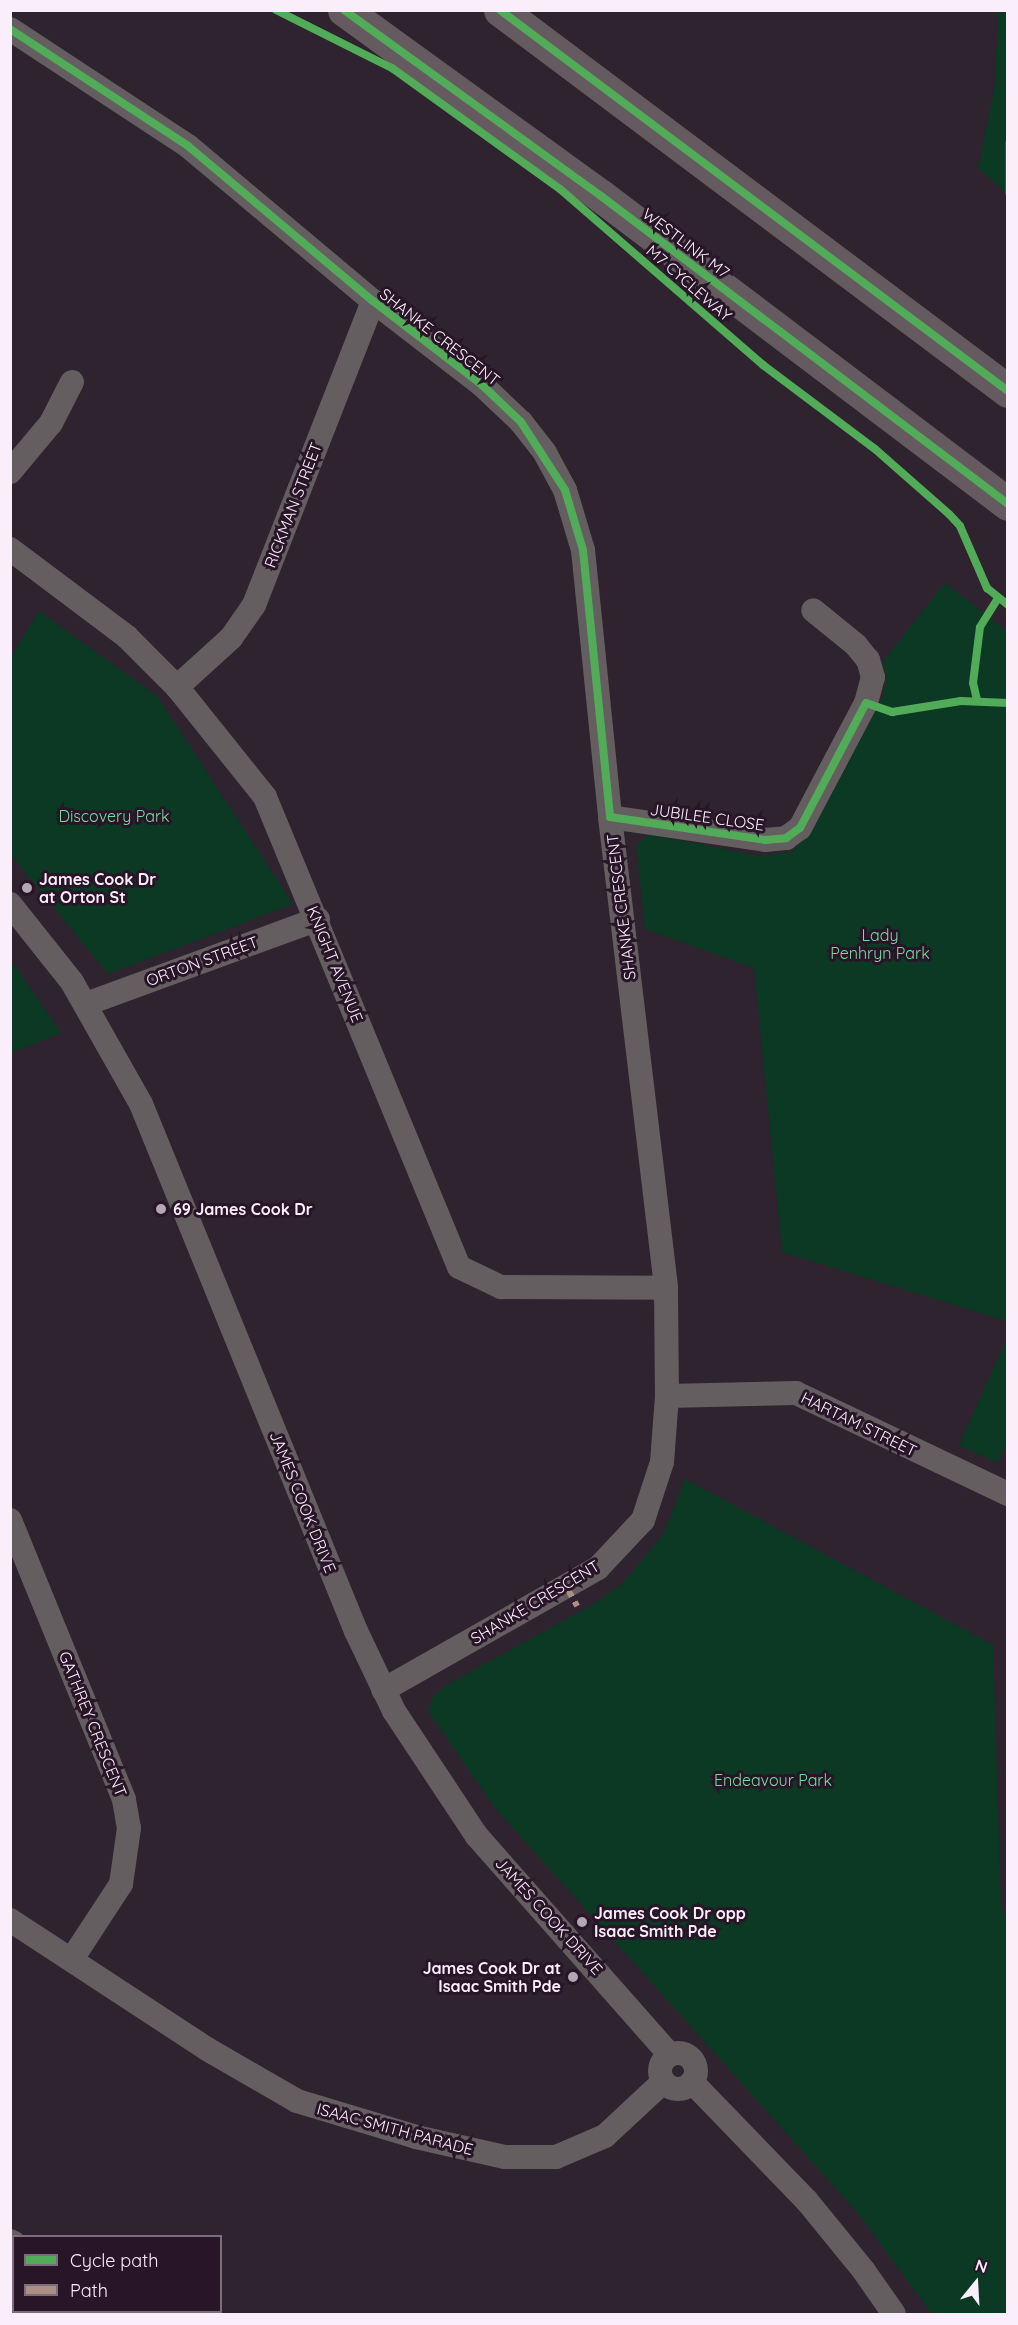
<!DOCTYPE html>
<style>
body{margin:0}
#map{position:relative;width:1018px;height:2325px;overflow:hidden;background:#2e232e;font-family:Quicksand,sans-serif}
div>[style]{position:absolute}
[style*='--x']{left:calc(var(--x)*1px);top:calc(var(--y)*1px);width:calc(var(--w)*1px);rotate:calc(var(--a)*1deg)}
.green>*{inset:0;background:#0b3923}
.stream>*{height:6px;margin:-3px;padding:0 3px;transform-origin:3px;border-radius:3px;background:#0a5e6e}
.minor>*{height:24px;margin:-12px;padding:0 12px;transform-origin:12px;border-radius:12px;background:#645e60}
.minor>.ring{margin:-12px;padding:0;box-sizing:content-box;background:none;border:24px solid #645e60;border-radius:50%}
.highway>*{height:33px;margin:-16.5px;padding:0 16.5px;transform-origin:16.5px;border-radius:16.5px;background:#655a60}
.quiet>*{height:6px;margin-top:-3px;transform-origin:0;background:repeating-linear-gradient(90deg,#ac8f84 0 12px,transparent 0 18px)}
.cycleway>*{height:8px;margin:-4px;padding:0 4px;transform-origin:4px;border-radius:4px;background:#51ab58}
.dots>*{width:16px;height:16px;translate:-50% -50%;box-sizing:border-box;border:3px solid #281528;border-radius:50%}
span{translate:-50% -50%;white-space:nowrap;text-align:center;line-height:1.15;-webkit-text-stroke:6px #281528;paint-order:stroke}
.street-label{font-size:16px;color:#fbeefb}
.park-label{font-size:16px;color:#79dd9f}
.poi-label{font-size:16px;color:#fbeefb;font-weight:700}
.left{translate:0 -50%;text-align:left}
.right{translate:-100% -50%;text-align:right}
.frame{position:absolute;inset:0;border:12px solid #fbeefb;pointer-events:none}
.legend{position:absolute;left:12px;top:2235px;width:210px;height:78px;box-sizing:border-box;background:#281528;border:2px solid #7c6c7c;margin:0;padding:8px 10px;list-style:none;font-size:18px;color:#fbeefb}
.legend li{display:flex;align-items:center;gap:12px;height:30px}
.legend b{width:30px;border:2px solid #7c6c7c}
.north{position:absolute;left:946px;top:2253px;width:60px;height:60px;-webkit-text-stroke:4px #281528;paint-order:stroke;rotate:18deg;font-size:16px;font-weight:700;line-height:24px;text-align:center;color:#fbeefb}
.north::after{content:'';display:block;margin:auto;width:21px;height:27px;background:#fbeefb;clip-path:polygon(50% 0,100% 100%,50% 72%,0 100%)}
</style>
<div id="map">
<div class="green">
<div style="clip-path:polygon(998px 11px,1007px 11px,1007px 194px,978px 168px,995px 85px)"></div>
<div style="clip-path:polygon(945px 583px,1007px 631px,1007px 1321px,782px 1252px,754px 968px,645px 929px,636px 846px,649px 834px,759px 856px,792px 852px,813px 830px,883px 696px,886px 677px,883px 661px)"></div>
<div style="clip-path:polygon(39px 611px,157px 696px,293px 904px,108px 974px,11px 855px,11px 657px)"></div>
<div style="clip-path:polygon(10px 959px,61px 1033px,11px 1053px,10px 1053px)"></div>
<div style="clip-path:polygon(1007px 1338px,1007px 1442px,998px 1463px,959px 1445px)"></div>
<div style="clip-path:polygon(685px 1479px,993px 1645px,1001px 1907px,1008px 1921px,1007px 2314px,932px 2314px,857px 2212px,494px 1807px,428px 1711px,433px 1697px,446px 1685px,590px 1606px,621px 1585px,663px 1535px)"></div>
</div>
<div class="stream">
<div style="--x:1008;--y:143;--w:50;--a:90"></div>
</div>
<div class="minor">
<div style="--x:10;--y:29;--w:213;--a:33.3"></div>
<div style="--x:188;--y:146;--w:241;--a:40"></div>
<div style="--x:373;--y:301;--w:138;--a:37.6"></div>
<div style="--x:482;--y:385;--w:54;--a:43.5"></div>
<div style="--x:521;--y:422;--w:39;--a:52"></div>
<div style="--x:545;--y:453;--w:42;--a:61.6"></div>
<div style="--x:565;--y:490;--w:63;--a:73.3"></div>
<div style="--x:583;--y:550;--w:268;--a:84.2"></div>
<div style="--x:610;--y:817;--w:474;--a:83.2"></div>
<div style="--x:666;--y:1288;--w:108;--a:89.5"></div>
<div style="--x:667;--y:1396;--w:66;--a:94.3"></div>
<div style="--x:662;--y:1462;--w:61;--a:108.1"></div>
<div style="--x:643;--y:1520;--w:66;--a:133.2"></div>
<div style="--x:598;--y:1568;--w:247;--a:150.4"></div>
<div style="--x:10;--y:472;--w:64;--a:-50.1"></div>
<div style="--x:51;--y:423;--w:46;--a:-62.9"></div>
<div style="--x:10;--y:549;--w:146;--a:36.9"></div>
<div style="--x:127;--y:637;--w:71;--a:45"></div>
<div style="--x:177;--y:687;--w:141;--a:51.3"></div>
<div style="--x:265;--y:797;--w:508;--a:67.57"></div>
<div style="--x:459;--y:1267;--w:47;--a:25.5"></div>
<div style="--x:501;--y:1287;--w:165;--a:0.3"></div>
<div style="--x:177;--y:687;--w:73;--a:-42.2"></div>
<div style="--x:231;--y:638;--w:40;--a:-55.1"></div>
<div style="--x:254;--y:605;--w:326;--a:-68.6"></div>
<div style="--x:610;--y:817;--w:157;--a:8.4"></div>
<div style="--x:765;--y:840;--w:21;--a:-5"></div>
<div style="--x:786;--y:838;--w:17;--a:-36"></div>
<div style="--x:800;--y:828;--w:141;--a:-62.2"></div>
<div style="--x:866;--y:703;--w:27;--a:-75"></div>
<div style="--x:873;--y:677;--w:18;--a:-106"></div>
<div style="--x:868;--y:660;--w:19;--a:-129"></div>
<div style="--x:856;--y:645;--w:55;--a:-140.9"></div>
<div style="--x:10;--y:904;--w:100;--a:51.5"></div>
<div style="--x:72;--y:982;--w:140;--a:60.5"></div>
<div style="--x:141;--y:1104;--w:569;--a:67.81"></div>
<div style="--x:356;--y:1631;--w:89;--a:64.6"></div>
<div style="--x:394;--y:1711;--w:149;--a:56.5"></div>
<div style="--x:476;--y:1835;--w:292;--a:48.6"></div>
<div style="--x:86;--y:1004;--w:247;--a:-20.1"></div>
<div style="--x:667;--y:1396;--w:129;--a:-1.3"></div>
<div style="--x:796;--y:1393;--w:235;--a:25.5"></div>
<div style="--x:10;--y:1520;--w:302;--a:67.8"></div>
<div style="--x:124;--y:1800;--w:28;--a:80"></div>
<div style="--x:129;--y:1828;--w:57;--a:98.1"></div>
<div style="--x:121;--y:1884;--w:90;--a:123.2"></div>
<div style="--x:10;--y:1920;--w:235;--a:33.2"></div>
<div style="--x:207;--y:2049;--w:104;--a:30"></div>
<div style="--x:297;--y:2101;--w:124;--a:16.8"></div>
<div style="--x:416;--y:2137;--w:91;--a:12.7"></div>
<div style="--x:505;--y:2157;--w:51;--a:0"></div>
<div style="--x:556;--y:2157;--w:53;--a:-23.2"></div>
<div style="--x:605;--y:2136;--w:79;--a:-43"></div>
<div class="ring" style="left:660px;top:2053px;width:12px;height:12px"></div>
<div style="--x:692;--y:2082;--w:165;--a:46"></div>
<div style="--x:807;--y:2201;--w:90;--a:50.8"></div>
<div style="--x:864;--y:2271;--w:52;--a:55.1"></div>
<div style="--x:10;--y:2241;--w:4;--a:27"></div>
<div style="--x:126;--y:2312;--w:5;--a:22"></div>
</div>
<div class="highway">
<div style="--x:344;--y:10;--w:317;--a:35.9"></div>
<div style="--x:601;--y:196;--w:510;--a:37.12"></div>
<div style="--x:500;--y:10;--w:635;--a:36.87"></div>
</div>
<div class="quiet">
<div style="--x:566;--y:1586;--w:23;--a:61"></div>
</div>
<div class="cycleway">
<div style="--x:276;--y:10;--w:130;--a:26.6"></div>
<div style="--x:392;--y:68;--w:207;--a:35.8"></div>
<div style="--x:560;--y:189;--w:269;--a:40.9"></div>
<div style="--x:763;--y:365;--w:140;--a:36.9"></div>
<div style="--x:875;--y:449;--w:98;--a:41.3"></div>
<div style="--x:949;--y:514;--w:16;--a:47"></div>
<div style="--x:960;--y:526;--w:68;--a:66.5"></div>
<div style="--x:987;--y:588;--w:27;--a:39"></div>
<div style="--x:344;--y:10;--w:317;--a:35.9"></div>
<div style="--x:601;--y:196;--w:510;--a:37.12"></div>
<div style="--x:500;--y:10;--w:635;--a:36.87"></div>
<div style="--x:10;--y:29;--w:213;--a:33.3"></div>
<div style="--x:188;--y:146;--w:241;--a:40"></div>
<div style="--x:373;--y:301;--w:138;--a:37.6"></div>
<div style="--x:482;--y:385;--w:54;--a:43.5"></div>
<div style="--x:521;--y:422;--w:81;--a:57.1"></div>
<div style="--x:565;--y:490;--w:63;--a:73.3"></div>
<div style="--x:583;--y:550;--w:268;--a:84.2"></div>
<div style="--x:610;--y:817;--w:157;--a:8.4"></div>
<div style="--x:765;--y:840;--w:21;--a:-5"></div>
<div style="--x:786;--y:838;--w:17;--a:-36"></div>
<div style="--x:800;--y:828;--w:141;--a:-62.2"></div>
<div style="--x:866;--y:703;--w:28;--a:19"></div>
<div style="--x:892;--y:712;--w:70;--a:-9.1"></div>
<div style="--x:961;--y:701;--w:47;--a:2.4"></div>
<div style="--x:977;--y:700;--w:17;--a:-103"></div>
<div style="--x:973;--y:683;--w:56;--a:-82.9"></div>
<div style="--x:980;--y:627;--w:32;--a:-58"></div>
</div>
<div class="dots">
<div style="left:27px;top:888px;background:#b3a7b3"></div>
<div style="left:161px;top:1209px;background:#b3a7b3"></div>
<div style="left:582px;top:1922px;background:#b3a7b3"></div>
<div style="left:573px;top:1977px;background:#b3a7b3"></div>
</div>
<div class="street-label">
<span style="left:686px;top:243px;rotate:37deg">WESTLINK M7</span>
<span style="left:689px;top:283px;rotate:41deg">M7 CYCLEWAY</span>
<span style="left:440px;top:337px;rotate:38deg">SHANKE CRESCENT</span>
<span style="left:293px;top:505px;rotate:-69deg">RICKMAN STREET</span>
<span style="left:707px;top:817px;rotate:8deg">JUBILEE CLOSE</span>
<span style="left:621px;top:907px;rotate:-97deg">SHANKE CRESCENT</span>
<span style="left:202px;top:961px;rotate:-20deg">ORTON STREET</span>
<span style="left:335px;top:964px;rotate:68deg">KNIGHT AVENUE</span>
<span style="left:859px;top:1424px;rotate:26deg">HARTAM STREET</span>
<span style="left:303px;top:1502px;rotate:68deg">JAMES COOK DRIVE</span>
<span style="left:535px;top:1602px;rotate:-31deg">SHANKE CRESCENT</span>
<span style="left:93px;top:1724px;rotate:68deg">GATHREY CRESCENT</span>
<span style="left:549px;top:1916px;rotate:48deg">JAMES COOK DRIVE</span>
<span style="left:395px;top:2129px;rotate:15deg">ISAAC SMITH PARADE</span>
</div>
<div class="park-label">
<span style="left:114px;top:816px">Discovery Park</span>
<span style="left:880px;top:944px">Lady<br>Penhryn Park</span>
<span style="left:773px;top:1780px">Endeavour Park</span>
</div>
<div class="poi-label">
<span class="left" style="left:39px;top:888px">James Cook Dr<br>at Orton St</span>
<span class="left" style="left:173px;top:1209px">69 James Cook Dr</span>
<span class="left" style="left:594px;top:1922px">James Cook Dr opp<br>Isaac Smith Pde</span>
<span class="right" style="left:561px;top:1977px">James Cook Dr at<br>Isaac Smith Pde</span>
</div>
<div class="frame"></div>
<ul class="legend">
<li><b style="height:8px;background:#51ab58"></b>Cycle path</li>
<li><b style="height:8px;background:#ac8f84"></b>Path</li>
</ul>
<div class="north">N</div>
</div>
